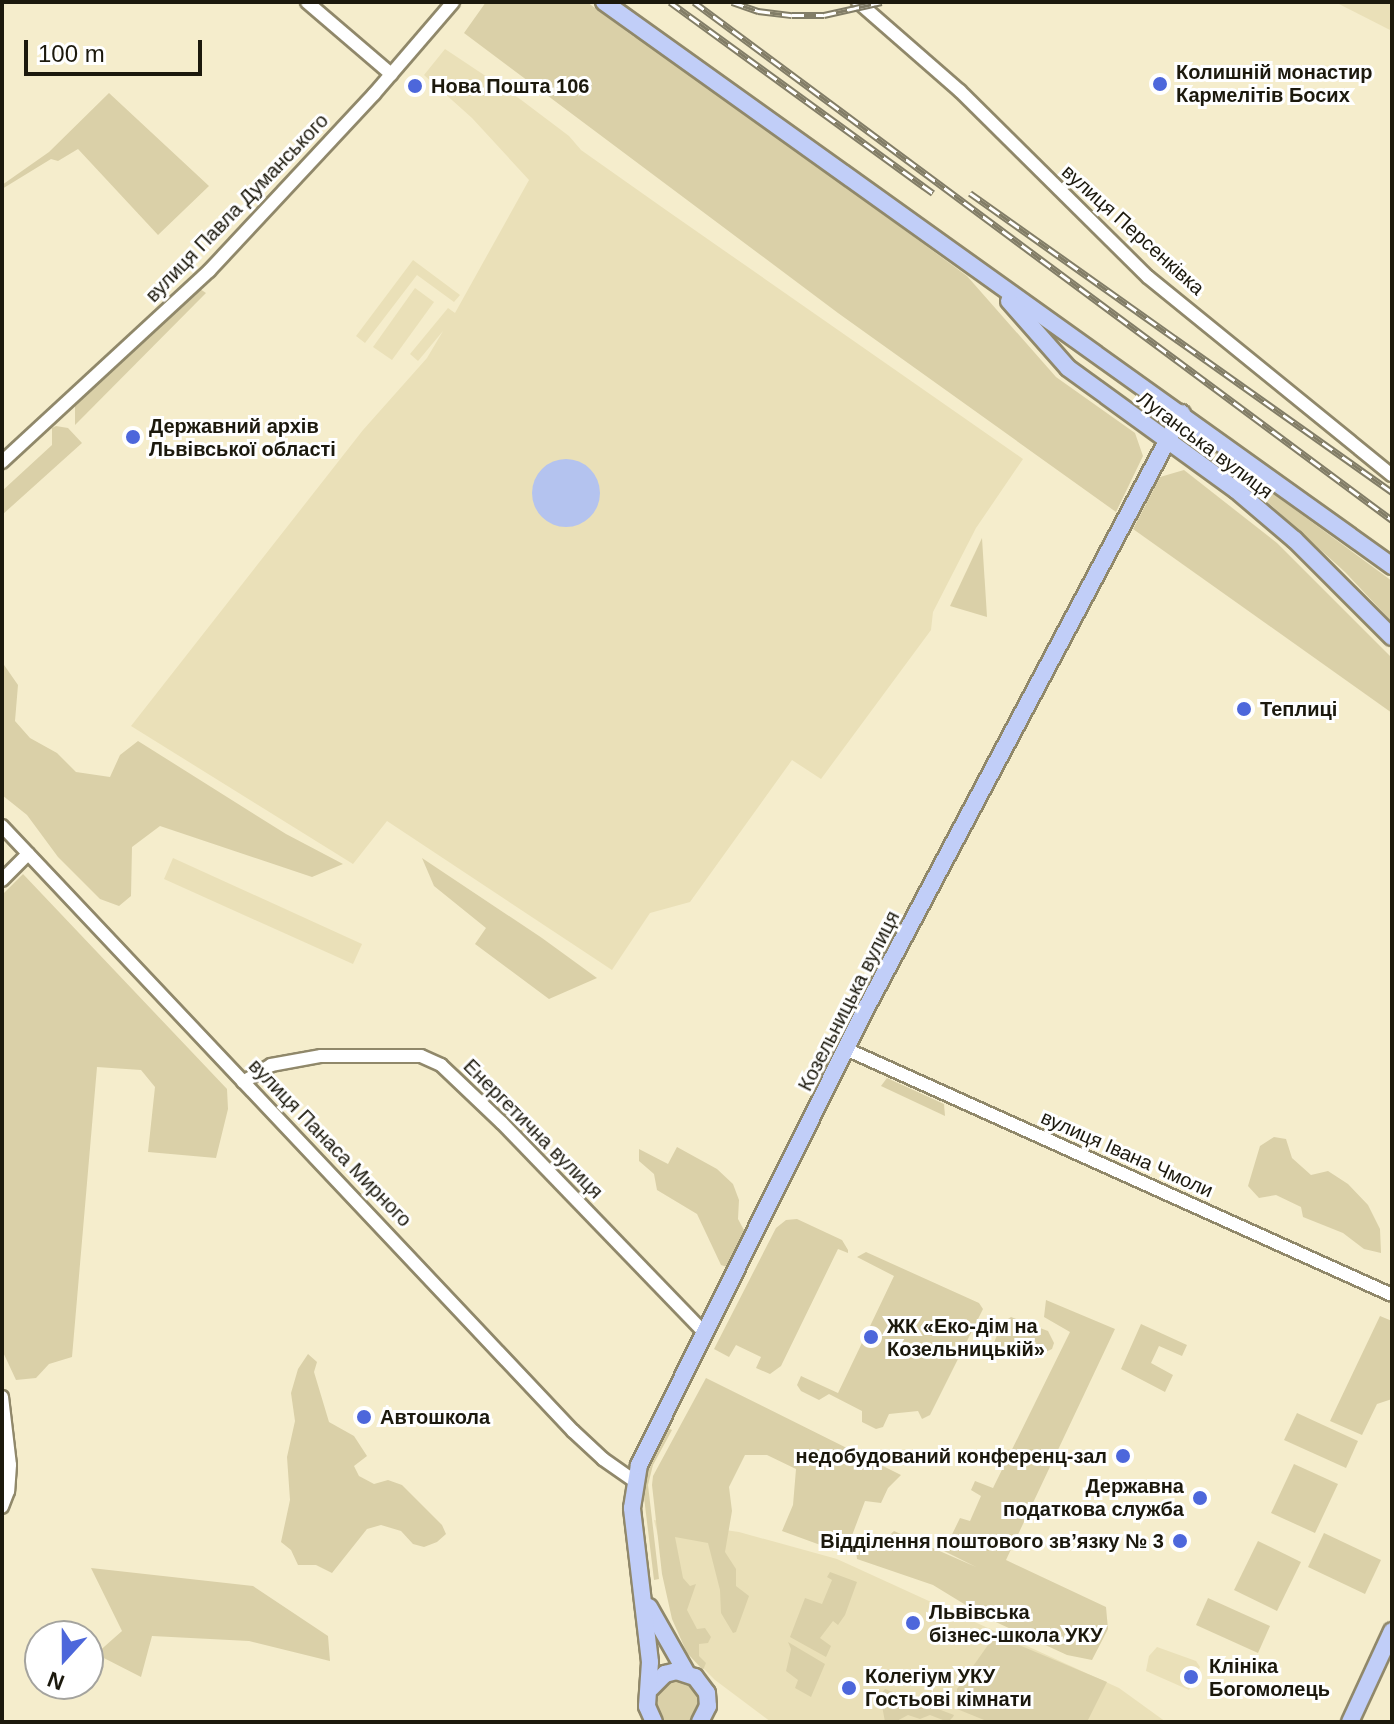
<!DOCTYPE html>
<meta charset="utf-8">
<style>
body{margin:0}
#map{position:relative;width:1394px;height:1724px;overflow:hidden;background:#f5edcc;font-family:Arial,sans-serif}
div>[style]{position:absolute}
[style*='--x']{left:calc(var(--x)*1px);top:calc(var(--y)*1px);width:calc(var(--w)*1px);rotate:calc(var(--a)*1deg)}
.built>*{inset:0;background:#eae0b8}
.green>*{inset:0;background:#dad0a8}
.water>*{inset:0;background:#b4c3ef}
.round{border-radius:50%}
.roads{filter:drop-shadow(2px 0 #90886a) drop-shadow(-2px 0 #90886a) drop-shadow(0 2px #90886a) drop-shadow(0 -2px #90886a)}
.minor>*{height:12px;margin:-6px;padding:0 6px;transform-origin:6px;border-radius:6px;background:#fff}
.major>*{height:16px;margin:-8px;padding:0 8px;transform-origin:8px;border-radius:8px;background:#c1cef8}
.rail>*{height:7px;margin-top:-3.5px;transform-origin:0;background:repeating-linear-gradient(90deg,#fff 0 12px,#827d67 0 24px);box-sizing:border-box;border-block:2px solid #827d67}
.dots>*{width:22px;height:22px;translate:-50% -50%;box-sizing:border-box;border:4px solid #fff;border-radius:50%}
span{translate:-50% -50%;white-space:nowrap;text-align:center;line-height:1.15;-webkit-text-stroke:6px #fff;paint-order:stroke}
.poi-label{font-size:20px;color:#1c190d;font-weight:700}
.left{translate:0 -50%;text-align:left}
.right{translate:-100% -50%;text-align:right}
.street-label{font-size:20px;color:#1c190d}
.frame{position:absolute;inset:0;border:4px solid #1c190d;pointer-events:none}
.north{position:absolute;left:24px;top:1620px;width:80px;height:80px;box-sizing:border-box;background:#fff;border:2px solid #a4a39e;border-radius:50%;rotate:201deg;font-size:22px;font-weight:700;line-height:32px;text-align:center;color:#1c190d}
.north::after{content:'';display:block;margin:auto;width:28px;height:36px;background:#4d67db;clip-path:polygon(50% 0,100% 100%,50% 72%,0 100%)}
.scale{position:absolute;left:24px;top:40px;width:178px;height:36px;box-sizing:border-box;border:4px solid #1c190d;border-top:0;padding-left:10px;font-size:24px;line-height:28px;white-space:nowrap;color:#1c190d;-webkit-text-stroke:6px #fff;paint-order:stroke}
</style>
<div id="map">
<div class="built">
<div style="clip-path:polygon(1335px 2px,1392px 2px,1392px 31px)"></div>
<div style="clip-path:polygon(445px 49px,520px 99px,569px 136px,581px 150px,666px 210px,1023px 459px,976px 528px,933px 612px,931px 630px,821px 779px,792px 760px,690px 902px,650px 913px,612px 970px,387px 821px,353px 864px,131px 726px,363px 430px,427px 358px,443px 331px,418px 361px,410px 354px,448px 308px,455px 313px,529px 180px,472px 118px,424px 75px)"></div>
<div style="clip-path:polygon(413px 260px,460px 295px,454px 302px,417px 275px,365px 343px,356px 336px)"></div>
<div style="clip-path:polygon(415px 288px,434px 302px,392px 360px,373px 347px)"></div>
<div style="clip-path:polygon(173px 858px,362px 944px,353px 964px,164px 879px)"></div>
<div style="clip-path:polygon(654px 1520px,739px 1532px,837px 1559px,1119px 1688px,1166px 1722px,771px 1722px,715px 1680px,688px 1653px)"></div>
<div style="clip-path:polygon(1157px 1647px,1196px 1661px,1200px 1667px,1189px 1690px,1146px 1671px,1149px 1656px)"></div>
</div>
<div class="green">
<div style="clip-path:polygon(486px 2px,587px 2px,634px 37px,649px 42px,967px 276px,1056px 377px,1135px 433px,1143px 456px,1116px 512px,838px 313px,464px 33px)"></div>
<div style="clip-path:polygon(109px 93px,209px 186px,158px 235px,78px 149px,58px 161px,51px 159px,2px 189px,2px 185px,49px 152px)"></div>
<div style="clip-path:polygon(197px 287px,206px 293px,75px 425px,75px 406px)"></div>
<div style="clip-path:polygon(56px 426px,68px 428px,82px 443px,2px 515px,2px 491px,52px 445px,52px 428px)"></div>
<div style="clip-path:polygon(1207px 445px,1392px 581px,1392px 622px,1345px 572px,1272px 506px,1201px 452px)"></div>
<div style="clip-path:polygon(1184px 470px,1277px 543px,1392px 658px,1392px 713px,1133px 529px,1160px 477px)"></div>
<div style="clip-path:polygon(982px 538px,987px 617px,950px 606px)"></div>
<div style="clip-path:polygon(2px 662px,18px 685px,15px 721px,30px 738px,57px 753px,76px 772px,110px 777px,120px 755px,138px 741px,286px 834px,343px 864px,312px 877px,160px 826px,132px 847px,131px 896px,119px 906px,100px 899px,58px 857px,27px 815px,2px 795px)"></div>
<div style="clip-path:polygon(422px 858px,542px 938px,597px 978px,549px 999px,475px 944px,486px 928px,434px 886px)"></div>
<div style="clip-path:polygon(23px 874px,227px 1089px,228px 1109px,216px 1158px,148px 1152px,155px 1087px,141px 1070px,97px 1067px,72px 1357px,49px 1364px,36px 1378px,16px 1380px,2px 1350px,2px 895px)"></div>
<div style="clip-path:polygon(887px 1078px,944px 1104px,945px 1116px,881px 1086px)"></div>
<div style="clip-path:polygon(1274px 1137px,1286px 1139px,1292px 1158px,1311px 1175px,1328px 1171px,1348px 1184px,1368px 1205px,1380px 1229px,1381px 1253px,1364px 1249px,1343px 1233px,1303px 1217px,1301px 1207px,1276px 1195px,1259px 1198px,1248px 1186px,1260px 1146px)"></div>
<div style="clip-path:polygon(677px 1147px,717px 1169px,733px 1184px,739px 1200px,738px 1219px,745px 1232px,744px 1253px,730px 1268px,721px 1265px,697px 1214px,657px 1190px,654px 1174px,639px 1161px,639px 1149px,668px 1164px)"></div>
<div style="clip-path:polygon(797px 1219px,842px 1240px,848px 1250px,848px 1253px,838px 1249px,781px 1366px,770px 1374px,756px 1368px,761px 1357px,736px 1345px,729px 1357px,714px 1349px,776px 1228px,786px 1220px)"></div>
<div style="clip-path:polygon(866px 1252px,979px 1303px,983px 1309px,930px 1415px,922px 1419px,918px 1411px,889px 1414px,883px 1427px,876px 1429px,862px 1422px,862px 1411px,829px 1394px,819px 1400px,801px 1391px,797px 1385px,801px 1376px,838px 1393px,894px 1276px,857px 1257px)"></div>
<div style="clip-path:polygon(1046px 1300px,1115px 1329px,1006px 1560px,1106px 1607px,1108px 1629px,1092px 1660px,1067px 1655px,987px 1618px,933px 1585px,857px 1559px,856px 1551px,877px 1547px,894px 1531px,976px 1567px,944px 1551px,960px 1518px,970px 1521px,981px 1496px,971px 1490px,975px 1481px,993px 1488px,1070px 1332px,1044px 1317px)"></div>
<div style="clip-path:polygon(1380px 1316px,1392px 1321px,1392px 1399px,1377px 1404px,1362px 1435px,1330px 1421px)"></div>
<div style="clip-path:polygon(1011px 1317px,1048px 1331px,1054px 1343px,1052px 1349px,1037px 1356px,991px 1350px,1002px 1323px)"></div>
<div style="clip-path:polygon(1141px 1324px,1187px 1345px,1182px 1356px,1159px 1346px,1151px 1363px,1173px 1375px,1165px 1392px,1121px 1369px)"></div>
<div style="clip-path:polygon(308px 1354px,317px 1362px,314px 1372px,329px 1422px,354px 1436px,367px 1456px,354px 1466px,359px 1476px,374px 1484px,388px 1480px,402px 1485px,442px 1525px,446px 1534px,437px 1542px,424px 1547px,413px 1544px,401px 1531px,381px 1525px,367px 1529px,332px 1573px,316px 1565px,298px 1565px,291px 1550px,281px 1542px,290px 1500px,287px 1457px,295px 1421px,291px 1393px,298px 1369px)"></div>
<div style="clip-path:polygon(706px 1378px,901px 1475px,888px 1488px,881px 1503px,865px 1501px,845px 1554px,782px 1531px,793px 1505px,796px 1469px,767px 1455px,745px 1455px,729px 1487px,732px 1511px,725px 1552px,736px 1569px,736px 1586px,749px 1596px,736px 1632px,733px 1633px,721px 1613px,720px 1590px,708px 1543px,675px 1537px,683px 1578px,690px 1586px,696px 1584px,687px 1610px,697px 1629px,705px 1628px,711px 1637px,708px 1643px,699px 1644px,699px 1656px,706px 1663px,703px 1670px,687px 1653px,672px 1619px,662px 1574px,652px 1485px,653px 1476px)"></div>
<div style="clip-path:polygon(1297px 1413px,1358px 1441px,1346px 1468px,1284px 1440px)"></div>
<div style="clip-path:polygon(668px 1428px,672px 1430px,653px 1465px,648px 1485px,659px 1579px,654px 1580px,643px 1489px,647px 1471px)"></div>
<div style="clip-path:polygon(1294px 1464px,1338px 1484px,1315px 1533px,1271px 1513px)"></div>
<div style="clip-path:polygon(1324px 1533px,1381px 1560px,1365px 1594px,1308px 1567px)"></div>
<div style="clip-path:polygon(1258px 1541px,1301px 1562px,1277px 1611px,1234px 1590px)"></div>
<div style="clip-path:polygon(91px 1568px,253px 1586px,328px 1636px,330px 1661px,249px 1641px,152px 1636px,141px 1677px,96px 1654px,122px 1631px)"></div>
<div style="clip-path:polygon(830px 1572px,857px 1582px,845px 1615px,838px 1625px,833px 1621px,820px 1638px,831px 1646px,826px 1657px,790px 1637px,805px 1598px,822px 1604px,832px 1580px,827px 1577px)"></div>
<div style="clip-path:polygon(1208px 1598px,1270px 1626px,1258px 1653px,1196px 1625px)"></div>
<div style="clip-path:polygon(995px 1635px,1107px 1682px,1087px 1722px,989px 1722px,957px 1709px,957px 1689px)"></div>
<div style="clip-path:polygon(788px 1642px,825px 1664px,811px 1697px,795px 1688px,798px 1680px,786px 1671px,791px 1649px)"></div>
<div style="clip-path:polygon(674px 1679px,693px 1684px,703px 1702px,693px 1722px,661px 1722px,654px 1700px,664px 1683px)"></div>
<div style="clip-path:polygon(885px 1689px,954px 1715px,953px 1717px,948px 1722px,930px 1715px,920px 1719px,908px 1715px,895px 1722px,885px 1722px,880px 1695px)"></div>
</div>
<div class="water">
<div class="round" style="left:532px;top:459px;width:68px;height:68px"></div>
</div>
<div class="roads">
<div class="minor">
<div style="--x:307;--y:2;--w:111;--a:40.6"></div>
<div style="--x:858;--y:2;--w:135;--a:41.1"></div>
<div style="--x:960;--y:91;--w:264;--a:44.7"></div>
<div style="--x:1148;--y:277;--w:314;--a:39.1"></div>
<div style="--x:2;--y:462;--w:282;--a:-42.7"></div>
<div style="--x:209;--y:271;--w:242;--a:-47"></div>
<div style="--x:374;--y:94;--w:121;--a:-49.3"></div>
<div style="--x:2;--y:826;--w:832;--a:46.66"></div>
<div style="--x:573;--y:1431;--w:41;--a:43"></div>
<div style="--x:603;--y:1459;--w:39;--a:35"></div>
<div style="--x:2;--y:880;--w:37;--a:-45"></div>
<div style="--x:846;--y:1049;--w:599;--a:24.25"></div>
<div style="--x:243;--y:1082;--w:33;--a:-31"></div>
<div style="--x:271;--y:1065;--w:51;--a:-10.2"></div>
<div style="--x:321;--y:1056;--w:100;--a:0"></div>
<div style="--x:421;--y:1056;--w:22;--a:24"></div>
<div style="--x:441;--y:1065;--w:84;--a:43.6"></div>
<div style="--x:502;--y:1123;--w:293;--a:46"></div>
<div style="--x:2;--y:1397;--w:68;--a:83.3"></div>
<div style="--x:10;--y:1465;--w:26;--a:94"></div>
<div style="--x:8;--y:1491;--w:17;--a:111"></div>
</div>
<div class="major">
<div style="--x:604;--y:2;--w:969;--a:35.59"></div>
<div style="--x:1009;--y:301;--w:89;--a:48.6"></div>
<div style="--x:1068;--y:368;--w:208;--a:36"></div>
<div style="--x:1236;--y:490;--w:77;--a:40.3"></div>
<div style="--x:1295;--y:540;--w:137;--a:45"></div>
<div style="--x:649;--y:1607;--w:75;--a:60.4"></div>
<div style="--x:651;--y:1688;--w:20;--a:-45"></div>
<div style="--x:665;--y:1674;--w:11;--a:-15"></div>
<div style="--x:676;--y:1671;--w:20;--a:18"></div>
<div style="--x:695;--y:1677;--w:20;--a:53"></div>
<div style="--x:707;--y:1693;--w:13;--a:86"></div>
<div style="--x:708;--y:1706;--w:18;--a:117"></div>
<div style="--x:654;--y:1722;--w:17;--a:-114"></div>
<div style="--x:647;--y:1706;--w:44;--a:-86.1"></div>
<div style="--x:650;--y:1662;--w:155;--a:-96.7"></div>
<div style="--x:632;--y:1508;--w:44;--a:-80.8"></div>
<div style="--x:639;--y:1465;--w:506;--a:-63.59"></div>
<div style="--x:864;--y:1012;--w:678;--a:-62.04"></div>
<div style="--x:1350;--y:1722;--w:100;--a:-65.2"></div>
</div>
</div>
<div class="rail">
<div style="--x:670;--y:2;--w:325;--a:36"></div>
<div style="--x:694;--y:2;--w:869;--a:36.58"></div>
<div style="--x:732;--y:2;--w:28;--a:19"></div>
<div style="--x:758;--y:11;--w:34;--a:7"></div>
<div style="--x:792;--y:15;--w:32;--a:0"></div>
<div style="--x:824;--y:15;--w:59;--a:-12.6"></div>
<div style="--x:970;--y:193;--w:517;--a:35.32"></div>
</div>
<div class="dots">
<div style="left:1160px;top:84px;background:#4d67db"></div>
<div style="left:415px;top:86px;background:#4d67db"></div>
<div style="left:133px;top:437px;background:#4d67db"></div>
<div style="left:1244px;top:709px;background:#4d67db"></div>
<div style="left:871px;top:1337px;background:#4d67db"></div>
<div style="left:364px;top:1417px;background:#4d67db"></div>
<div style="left:1123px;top:1456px;background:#4d67db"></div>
<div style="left:1200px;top:1498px;background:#4d67db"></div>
<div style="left:1180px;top:1541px;background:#4d67db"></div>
<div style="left:913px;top:1623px;background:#4d67db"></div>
<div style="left:1191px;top:1677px;background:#4d67db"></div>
<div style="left:849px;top:1688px;background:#4d67db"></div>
</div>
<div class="poi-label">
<span class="left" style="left:1176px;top:84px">Колишній монастир<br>Кармелітів Босих</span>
<span class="left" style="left:431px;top:86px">Нова Пошта 106</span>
<span class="left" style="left:149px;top:438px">Державний архів<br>Львівської області</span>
<span class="left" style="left:1260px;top:709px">Теплиці</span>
<span class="left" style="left:887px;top:1338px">ЖК «Еко-дім на<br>Козельницькій»</span>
<span class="left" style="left:380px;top:1417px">Автошкола</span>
<span class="right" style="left:1107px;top:1456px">недобудований конференц-зал</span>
<span class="right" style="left:1184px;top:1498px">Державна<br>податкова служба</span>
<span class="right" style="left:1164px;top:1541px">Відділення поштового зв’язку № 3</span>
<span class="left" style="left:929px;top:1624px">Львівська<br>бізнес-школа УКУ</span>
<span class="left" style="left:1209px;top:1678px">Клініка<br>Богомолець</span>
<span class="left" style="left:865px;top:1688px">Колегіум УКУ<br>Гостьові кімнати</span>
</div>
<div class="street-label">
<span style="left:237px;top:208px;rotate:-46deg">вулиця Павла Думанського</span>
<span style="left:1133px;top:230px;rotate:42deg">вулиця Персенківка</span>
<span style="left:1205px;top:445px;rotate:37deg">Луганська вулиця</span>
<span style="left:849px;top:1001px;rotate:-63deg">Козельницька вулиця</span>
<span style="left:533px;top:1129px;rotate:45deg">Енергетична вулиця</span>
<span style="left:330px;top:1143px;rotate:46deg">вулиця Панаса Мирного</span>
<span style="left:1127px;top:1154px;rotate:24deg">вулиця Івана Чмоли</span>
</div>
<div class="frame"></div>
<div class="north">N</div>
<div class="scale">100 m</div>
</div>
